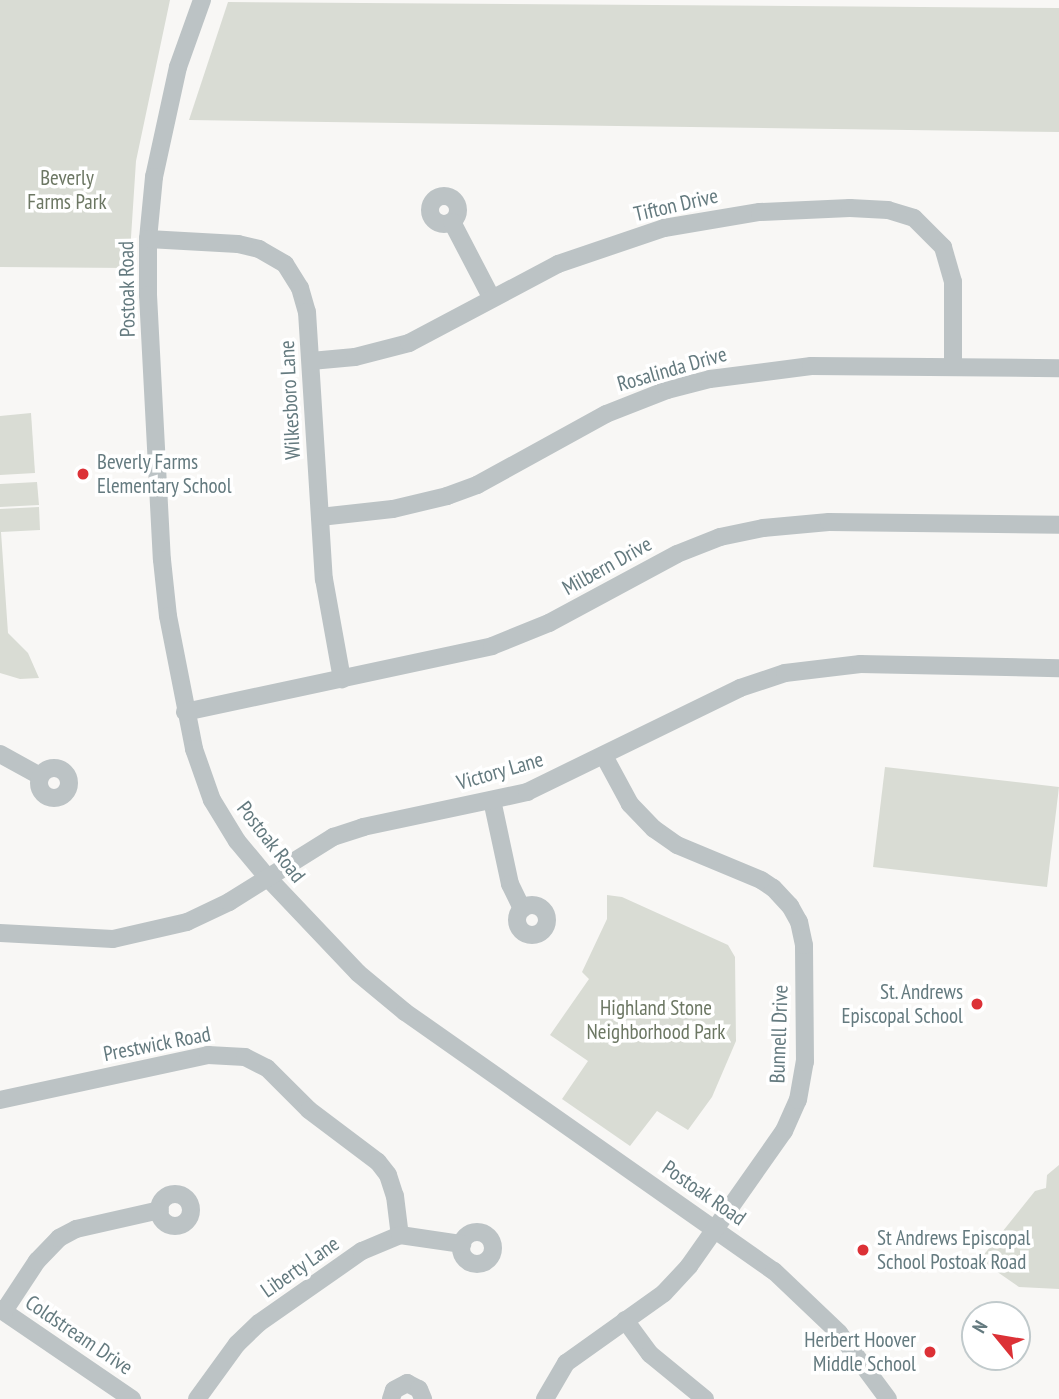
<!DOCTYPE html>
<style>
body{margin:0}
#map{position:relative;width:1059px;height:1399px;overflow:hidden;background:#f8f7f5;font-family:"PT Sans Narrow",sans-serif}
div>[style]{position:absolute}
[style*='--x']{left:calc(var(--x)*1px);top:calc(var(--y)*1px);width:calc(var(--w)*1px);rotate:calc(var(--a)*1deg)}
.green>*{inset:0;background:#d9dcd4}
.minor>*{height:18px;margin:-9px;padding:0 9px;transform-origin:9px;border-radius:9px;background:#bcc3c5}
.minor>.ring{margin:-9px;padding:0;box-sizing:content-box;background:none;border:18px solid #bcc3c5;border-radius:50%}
.dots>*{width:19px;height:19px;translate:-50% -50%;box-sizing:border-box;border:4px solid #fff;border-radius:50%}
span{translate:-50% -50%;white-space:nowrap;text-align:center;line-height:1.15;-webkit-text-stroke:7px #fff;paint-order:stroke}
.park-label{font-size:21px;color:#6c7763}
.street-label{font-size:21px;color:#647a7f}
.poi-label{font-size:21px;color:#647a7f}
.left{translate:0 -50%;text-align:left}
.right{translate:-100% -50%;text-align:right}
.north{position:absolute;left:961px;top:1301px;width:70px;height:70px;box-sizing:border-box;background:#fff;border:2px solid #c1cacc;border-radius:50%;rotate:300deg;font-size:19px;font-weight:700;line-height:28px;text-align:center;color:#647a7f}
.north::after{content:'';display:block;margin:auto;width:24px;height:32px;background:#dc3136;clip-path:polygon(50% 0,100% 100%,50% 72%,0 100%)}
</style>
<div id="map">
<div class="green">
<div style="clip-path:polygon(0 0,170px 0,136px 161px,129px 268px,0 267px)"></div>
<div style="clip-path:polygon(228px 2px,1059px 8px,1059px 132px,189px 120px)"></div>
<div style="clip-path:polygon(31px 413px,35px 473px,0 475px,0 416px)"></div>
<div style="clip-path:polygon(37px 482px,39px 505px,0 507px,0 484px)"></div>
<div style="clip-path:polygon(39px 507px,40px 530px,1px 532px,8px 633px,28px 653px,39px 678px,20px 679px,0 673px,0 509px)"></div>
<div style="clip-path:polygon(885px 767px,1059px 787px,1047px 887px,873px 867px)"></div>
<div style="clip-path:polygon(607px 895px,622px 897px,728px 945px,735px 957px,736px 1041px,712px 1097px,688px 1130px,657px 1111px,630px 1146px,562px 1099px,588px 1061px,550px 1035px,589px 979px,582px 972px,607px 919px)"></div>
<div style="clip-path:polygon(1059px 1165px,1059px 1289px,1019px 1287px,983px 1262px,982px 1257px,1035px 1191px,1046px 1188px,1047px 1175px)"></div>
</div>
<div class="minor">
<div style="--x:202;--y:0;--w:71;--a:109.7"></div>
<div style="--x:178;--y:67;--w:113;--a:102.3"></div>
<div style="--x:154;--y:177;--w:62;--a:95.5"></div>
<div style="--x:148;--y:239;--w:56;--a:90"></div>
<div style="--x:148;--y:295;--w:265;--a:87"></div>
<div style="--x:162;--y:560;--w:56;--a:83.9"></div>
<div style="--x:168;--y:616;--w:136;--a:78.9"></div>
<div style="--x:194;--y:749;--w:54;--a:70.6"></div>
<div style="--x:212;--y:800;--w:48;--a:58.6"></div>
<div style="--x:237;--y:841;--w:47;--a:50.2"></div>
<div style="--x:267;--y:877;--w:132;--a:46.5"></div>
<div style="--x:358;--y:973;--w:61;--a:39.7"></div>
<div style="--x:405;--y:1012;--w:451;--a:35.1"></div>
<div style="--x:774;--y:1271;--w:90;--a:43.6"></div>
<div style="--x:839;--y:1333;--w:82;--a:53.4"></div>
<div class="ring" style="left:430px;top:196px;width:10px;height:10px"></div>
<div style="--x:452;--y:222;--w:85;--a:62.5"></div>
<div style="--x:148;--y:239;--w:90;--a:3.2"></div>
<div style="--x:238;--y:244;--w:22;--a:13"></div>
<div style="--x:259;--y:249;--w:30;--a:30"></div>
<div style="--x:285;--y:264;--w:28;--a:58"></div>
<div style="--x:300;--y:288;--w:25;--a:74"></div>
<div style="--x:307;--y:312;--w:268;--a:86.4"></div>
<div style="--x:324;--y:579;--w:102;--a:79.8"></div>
<div style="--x:311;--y:361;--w:44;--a:-5.2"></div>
<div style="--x:355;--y:357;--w:56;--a:-14.5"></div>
<div style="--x:409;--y:343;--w:169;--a:-27.9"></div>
<div style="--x:558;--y:264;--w:112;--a:-18.8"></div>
<div style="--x:664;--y:228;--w:97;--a:-9.5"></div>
<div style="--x:760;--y:212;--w:90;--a:-2.5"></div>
<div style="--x:850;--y:208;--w:38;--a:3"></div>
<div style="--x:888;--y:210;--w:27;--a:17"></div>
<div style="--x:914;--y:218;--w:41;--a:45"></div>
<div style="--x:943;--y:247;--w:36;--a:74"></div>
<div style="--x:953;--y:282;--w:84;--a:90"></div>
<div style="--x:320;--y:517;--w:73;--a:-6.3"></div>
<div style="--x:393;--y:509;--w:56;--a:-13.5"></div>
<div style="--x:447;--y:496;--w:32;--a:-20"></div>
<div style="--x:477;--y:485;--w:147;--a:-28.8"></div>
<div style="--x:606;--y:414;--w:66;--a:-21.5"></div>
<div style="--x:667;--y:390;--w:44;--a:-14.3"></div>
<div style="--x:710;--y:379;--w:102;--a:-7.3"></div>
<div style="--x:811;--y:366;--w:248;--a:0.5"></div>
<div style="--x:185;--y:712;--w:314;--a:-12.1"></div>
<div style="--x:492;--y:646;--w:61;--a:-22"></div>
<div style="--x:549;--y:623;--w:145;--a:-28.3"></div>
<div style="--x:677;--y:554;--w:46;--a:-21.6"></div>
<div style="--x:720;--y:537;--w:44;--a:-11.8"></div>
<div style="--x:763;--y:528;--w:66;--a:-5.2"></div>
<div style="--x:829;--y:522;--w:230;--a:0.7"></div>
<div style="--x:0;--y:754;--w:46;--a:28.8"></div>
<div class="ring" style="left:39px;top:768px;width:12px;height:12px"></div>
<div style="--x:492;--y:800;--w:86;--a:77.9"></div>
<div style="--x:510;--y:884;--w:28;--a:64"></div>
<div class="ring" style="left:517px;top:905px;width:12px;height:12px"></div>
<div style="--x:0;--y:933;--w:113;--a:3"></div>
<div style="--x:113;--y:939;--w:76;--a:-12.9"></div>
<div style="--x:187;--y:922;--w:47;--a:-25.5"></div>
<div style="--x:229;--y:902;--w:123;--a:-32"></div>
<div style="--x:333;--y:837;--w:32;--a:-18"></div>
<div style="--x:363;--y:827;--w:168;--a:-12"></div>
<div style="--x:527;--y:792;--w:237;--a:-26"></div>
<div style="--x:740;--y:688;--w:47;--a:-18.4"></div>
<div style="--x:785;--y:673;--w:76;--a:-6.8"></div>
<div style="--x:860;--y:664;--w:199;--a:1.2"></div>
<div style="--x:0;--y:1100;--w:213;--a:-12.2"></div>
<div style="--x:208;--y:1055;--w:37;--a:3"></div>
<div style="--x:245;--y:1057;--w:25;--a:27"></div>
<div style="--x:267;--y:1068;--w:59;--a:45"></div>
<div style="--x:309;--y:1110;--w:86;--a:37"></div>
<div style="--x:378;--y:1162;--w:16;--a:52"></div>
<div style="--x:388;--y:1175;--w:22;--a:72"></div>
<div style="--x:395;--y:1196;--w:39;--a:83"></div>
<div class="ring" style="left:159px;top:1194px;width:14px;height:14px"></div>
<div class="ring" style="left:461px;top:1232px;width:14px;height:14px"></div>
<div style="--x:0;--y:1309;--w:160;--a:34.3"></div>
<div style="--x:4;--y:1311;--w:60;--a:-56.6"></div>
<div style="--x:37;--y:1261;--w:32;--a:-46"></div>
<div style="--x:59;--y:1238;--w:19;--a:-28"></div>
<div style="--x:76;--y:1229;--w:86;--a:-12.7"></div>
<div style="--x:625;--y:1320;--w:42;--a:53.7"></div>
<div style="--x:650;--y:1354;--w:71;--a:39.3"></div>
<div style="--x:197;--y:1399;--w:68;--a:-54"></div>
<div style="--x:237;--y:1344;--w:30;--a:-44"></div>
<div style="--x:259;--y:1323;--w:126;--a:-35"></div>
<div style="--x:362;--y:1251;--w:41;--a:-22.8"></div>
<div style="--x:400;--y:1235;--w:63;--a:8.3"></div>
<div style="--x:391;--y:1399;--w:9;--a:-72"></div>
<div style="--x:394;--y:1390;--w:15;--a:-28"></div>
<div style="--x:407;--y:1383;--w:13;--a:27"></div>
<div style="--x:419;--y:1389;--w:11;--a:68"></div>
<div style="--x:545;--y:1399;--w:42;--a:-59.7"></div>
<div style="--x:566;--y:1363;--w:120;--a:-35.5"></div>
<div style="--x:664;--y:1293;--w:37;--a:-47"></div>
<div style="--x:689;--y:1266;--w:165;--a:-54.9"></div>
<div style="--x:784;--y:1131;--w:34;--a:-66"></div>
<div style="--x:798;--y:1100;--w:39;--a:-80"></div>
<div style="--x:805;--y:1062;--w:117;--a:-90.5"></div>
<div style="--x:804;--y:945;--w:24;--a:-102"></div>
<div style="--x:799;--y:922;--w:18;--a:-119"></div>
<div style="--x:790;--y:906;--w:25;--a:-133"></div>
<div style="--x:773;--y:888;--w:14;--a:-146"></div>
<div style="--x:761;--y:880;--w:91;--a:-157.4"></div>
<div style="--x:677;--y:845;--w:28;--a:-145"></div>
<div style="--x:654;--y:829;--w:35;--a:-134"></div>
<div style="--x:630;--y:804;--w:55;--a:-118.4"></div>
</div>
<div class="dots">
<div style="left:83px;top:474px;background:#dc3136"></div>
<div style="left:977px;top:1004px;background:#dc3136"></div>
<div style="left:863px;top:1250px;background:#dc3136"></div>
<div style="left:930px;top:1352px;background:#dc3136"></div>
</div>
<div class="park-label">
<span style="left:67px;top:190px">Beverly<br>Farms Park</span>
<span style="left:656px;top:1020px">Highland Stone<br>Neighborhood Park</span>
</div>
<div class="street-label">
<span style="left:676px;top:205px;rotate:-13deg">Tifton Drive</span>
<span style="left:127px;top:289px;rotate:-91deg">Postoak Road</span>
<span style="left:672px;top:369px;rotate:-16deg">Rosalinda Drive</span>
<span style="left:290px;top:400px;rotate:-93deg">Wilkesboro Lane</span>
<span style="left:607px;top:566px;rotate:-29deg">Milbern Drive</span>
<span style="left:500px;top:771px;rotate:-16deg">Victory Lane</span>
<span style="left:271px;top:842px;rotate:52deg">Postoak Road</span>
<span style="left:779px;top:1034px;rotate:-88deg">Bunnell Drive</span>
<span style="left:157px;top:1044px;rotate:-11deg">Prestwick Road</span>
<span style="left:704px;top:1193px;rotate:35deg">Postoak Road</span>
<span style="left:300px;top:1267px;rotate:-35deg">Liberty Lane</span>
<span style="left:79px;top:1335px;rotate:34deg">Coldstream Drive</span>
</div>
<div class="poi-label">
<span class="left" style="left:97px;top:474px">Beverly Farms<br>Elementary School</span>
<span class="right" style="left:963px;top:1004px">St. Andrews<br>Episcopal School</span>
<span class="left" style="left:877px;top:1250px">St Andrews Episcopal<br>School Postoak Road</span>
<span class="right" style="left:916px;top:1352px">Herbert Hoover<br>Middle School</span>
</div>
<div class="north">N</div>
</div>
